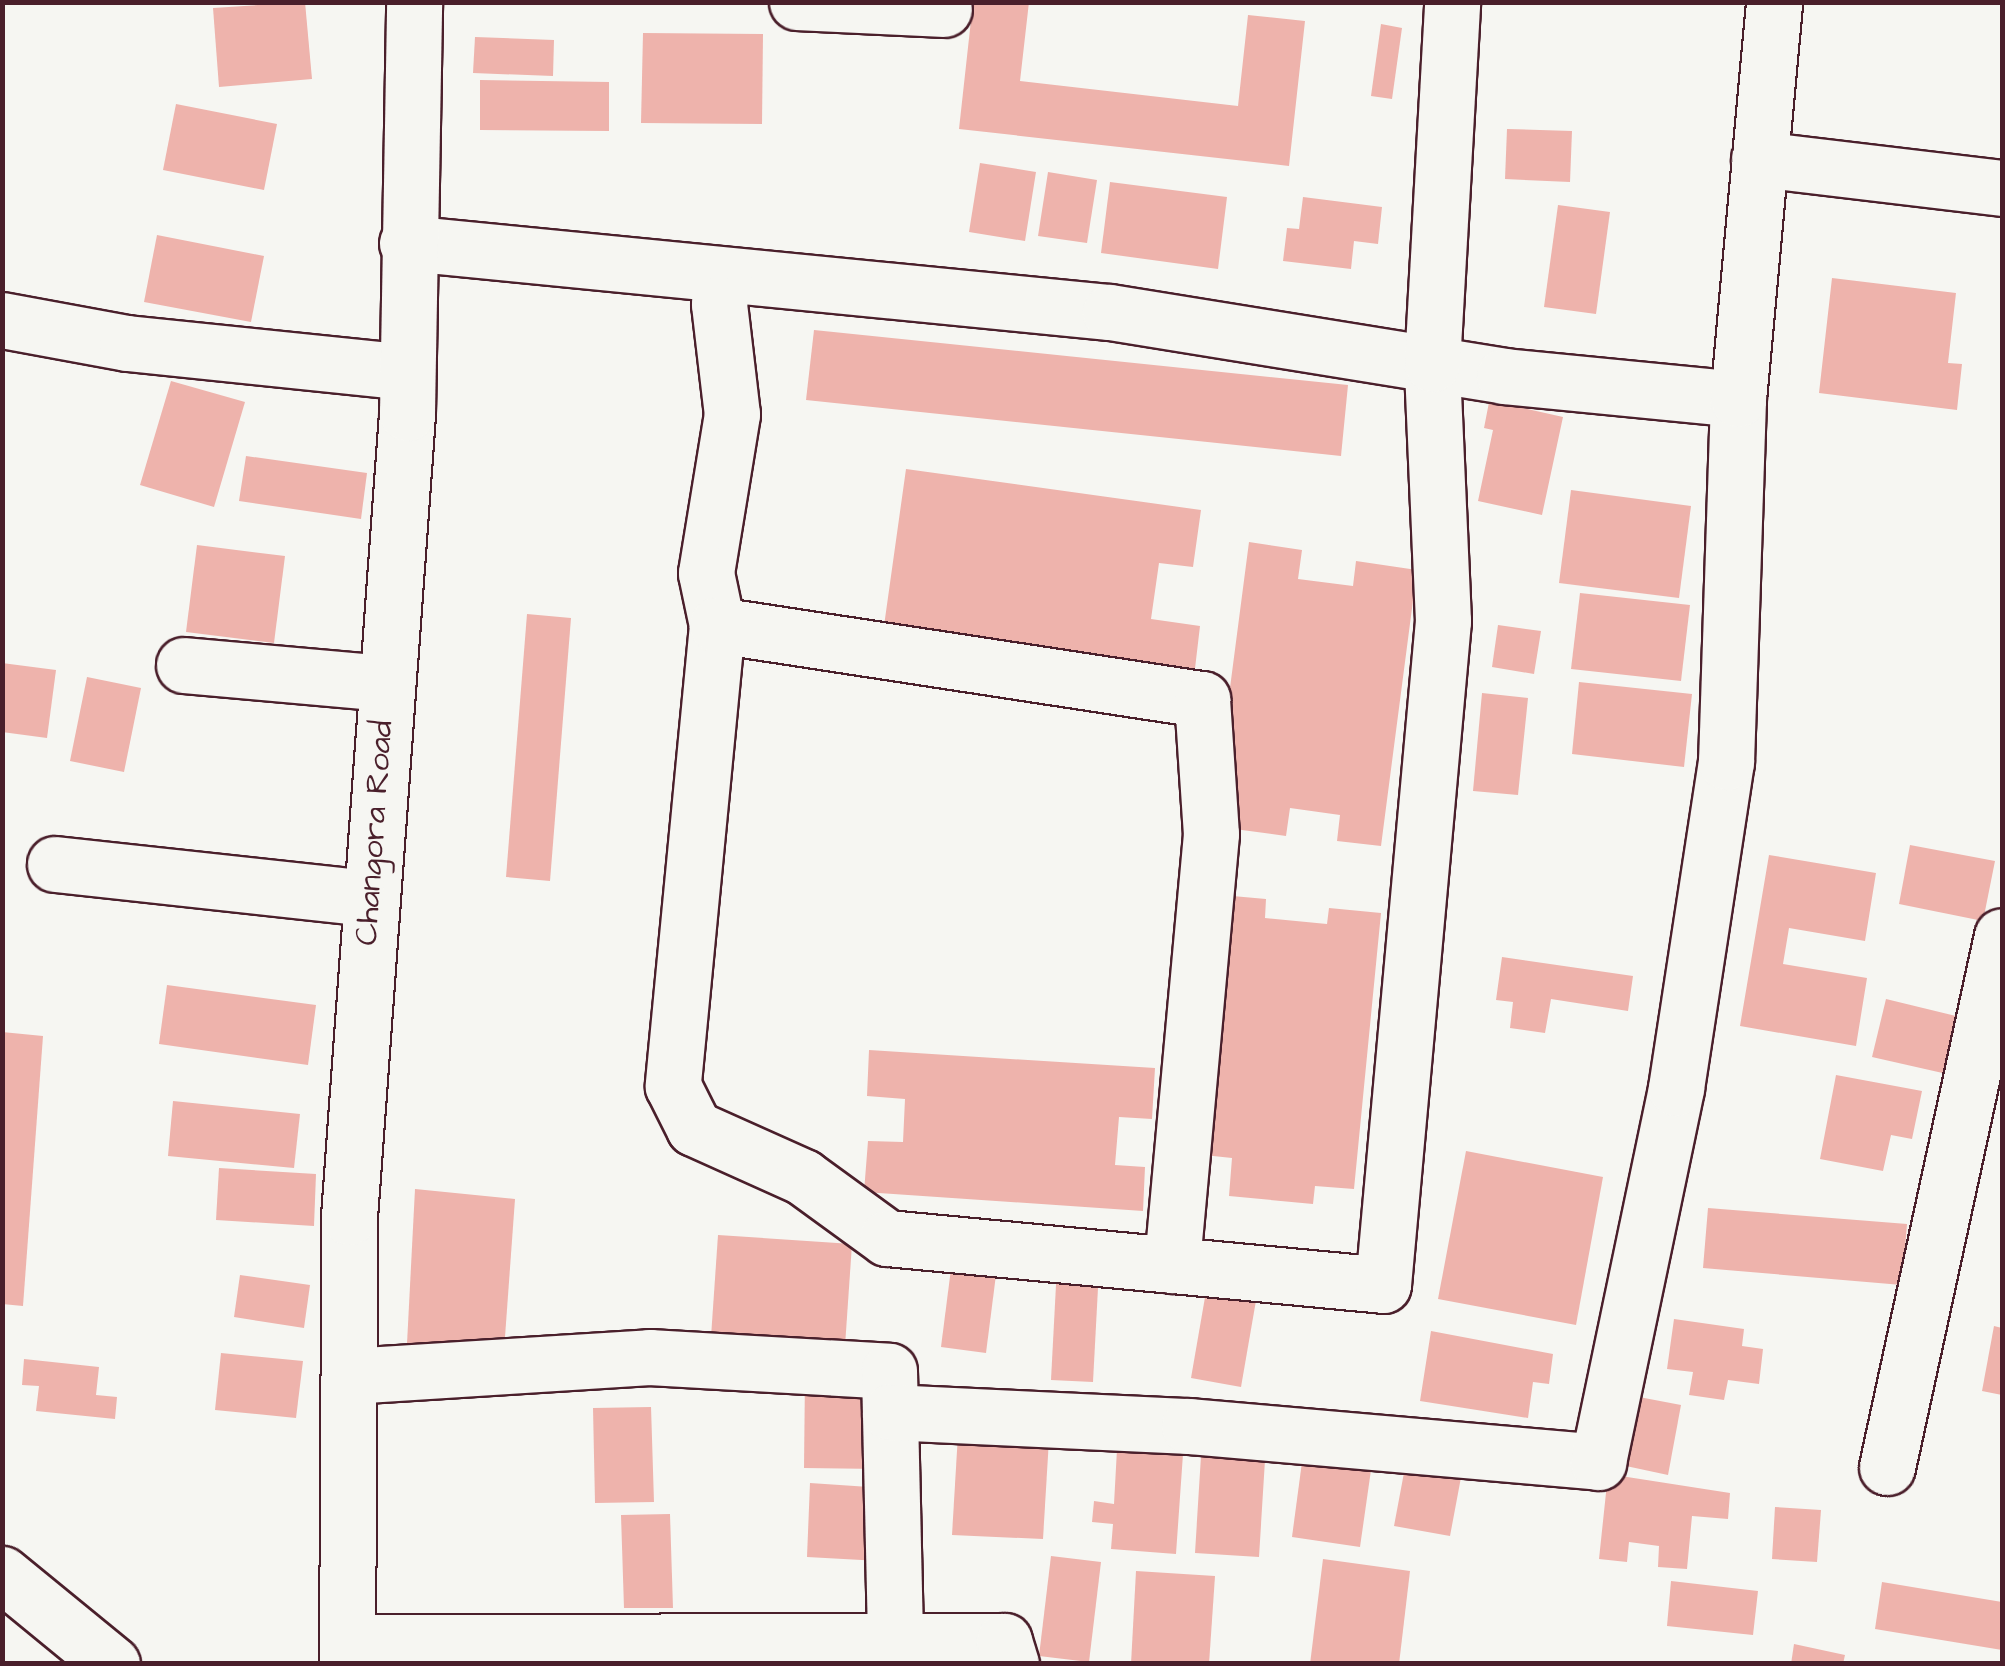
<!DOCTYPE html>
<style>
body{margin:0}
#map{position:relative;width:2005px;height:1666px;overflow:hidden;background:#f6f6f2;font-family:"Architects Daughter",sans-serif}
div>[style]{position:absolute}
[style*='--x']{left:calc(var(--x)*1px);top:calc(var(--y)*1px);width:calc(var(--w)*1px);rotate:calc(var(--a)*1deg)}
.building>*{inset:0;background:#eeb3ac}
.roads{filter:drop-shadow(2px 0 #4a1f2b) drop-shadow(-2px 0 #4a1f2b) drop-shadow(0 2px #4a1f2b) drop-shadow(0 -2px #4a1f2b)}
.minor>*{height:55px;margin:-27.5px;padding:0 27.5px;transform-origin:27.5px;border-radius:27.5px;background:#f6f6f2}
span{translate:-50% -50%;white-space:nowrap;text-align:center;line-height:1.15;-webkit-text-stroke:8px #f6f6f2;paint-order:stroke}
.street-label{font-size:32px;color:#4a1f2b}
.frame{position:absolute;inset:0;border:5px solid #4a1f2b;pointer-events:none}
</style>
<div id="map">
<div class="building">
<div style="clip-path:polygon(305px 2px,312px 79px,219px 87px,213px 8px)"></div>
<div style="clip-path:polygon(973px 2px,1029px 2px,1020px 81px,1238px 106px,1248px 15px,1305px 21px,1289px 166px,959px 129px)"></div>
<div style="clip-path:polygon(1381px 24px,1402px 28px,1392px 99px,1371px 96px)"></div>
<div style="clip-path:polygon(643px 33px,763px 34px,762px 124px,641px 123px)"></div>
<div style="clip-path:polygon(475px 37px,554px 40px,553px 76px,473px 73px)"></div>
<div style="clip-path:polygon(480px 80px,609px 82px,609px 131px,480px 130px)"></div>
<div style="clip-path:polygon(176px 104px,277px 124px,264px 190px,163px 170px)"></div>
<div style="clip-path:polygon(1507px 129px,1572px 131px,1570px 182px,1505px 179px)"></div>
<div style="clip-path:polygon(980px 163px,1036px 172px,1025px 241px,969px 232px)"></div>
<div style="clip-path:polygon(1048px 172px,1097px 180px,1087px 243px,1038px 236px)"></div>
<div style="clip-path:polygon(1110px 182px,1227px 197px,1218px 269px,1101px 253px)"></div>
<div style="clip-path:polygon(1303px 197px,1382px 207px,1378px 244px,1354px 241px,1351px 269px,1283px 261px,1287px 228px,1299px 229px)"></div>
<div style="clip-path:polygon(1558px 205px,1610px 212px,1596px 314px,1544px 307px)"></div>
<div style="clip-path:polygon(157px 235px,264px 256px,251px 322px,144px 302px)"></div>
<div style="clip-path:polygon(1832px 278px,1956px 293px,1948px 363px,1962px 364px,1957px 410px,1819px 393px)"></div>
<div style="clip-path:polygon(814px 330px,1348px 385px,1341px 456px,806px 400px)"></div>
<div style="clip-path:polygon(171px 381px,245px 402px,214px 507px,140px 485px)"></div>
<div style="clip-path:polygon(1491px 392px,1519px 397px,1518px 407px,1563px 417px,1542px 515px,1478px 501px,1493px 430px,1484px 428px)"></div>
<div style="clip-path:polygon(246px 456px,367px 473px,361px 519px,239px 501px)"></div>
<div style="clip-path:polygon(906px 469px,1201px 510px,1193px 567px,1159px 563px,1151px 619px,1200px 626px,1194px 677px,883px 633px)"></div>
<div style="clip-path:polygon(1571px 490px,1691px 506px,1679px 598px,1559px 583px)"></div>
<div style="clip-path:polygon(1249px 542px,1302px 550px,1298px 579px,1353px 586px,1356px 561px,1417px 570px,1381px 846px,1337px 841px,1340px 815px,1290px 808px,1286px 836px,1212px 826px)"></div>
<div style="clip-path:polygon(197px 545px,285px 556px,274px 643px,186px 632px)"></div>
<div style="clip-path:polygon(1580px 593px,1690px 605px,1681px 681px,1571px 669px)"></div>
<div style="clip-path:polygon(527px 614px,571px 618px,550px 881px,506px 877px)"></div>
<div style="clip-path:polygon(1498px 625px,1541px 631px,1534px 674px,1492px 667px)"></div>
<div style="clip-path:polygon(2px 663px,56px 670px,47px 738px,2px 732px)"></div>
<div style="clip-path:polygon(87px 677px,141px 688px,124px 772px,70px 761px)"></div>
<div style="clip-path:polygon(1579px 682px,1692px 694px,1684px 767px,1572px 754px)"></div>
<div style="clip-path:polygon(1482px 693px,1528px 698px,1518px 795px,1473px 791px)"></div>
<div style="clip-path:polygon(1910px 845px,1995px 861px,1983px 921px,1899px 904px)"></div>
<div style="clip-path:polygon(1769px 855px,1876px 873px,1865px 941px,1789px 928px,1783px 964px,1867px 978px,1856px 1046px,1740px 1026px)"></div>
<div style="clip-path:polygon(1210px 894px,1266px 899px,1265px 918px,1327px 924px,1329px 908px,1381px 913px,1354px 1189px,1315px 1186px,1313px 1204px,1229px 1196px,1232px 1158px,1185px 1153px)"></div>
<div style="clip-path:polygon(1502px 957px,1633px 976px,1628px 1011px,1551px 999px,1545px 1033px,1510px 1028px,1513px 1002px,1496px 1000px)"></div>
<div style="clip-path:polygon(167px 985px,316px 1005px,308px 1065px,159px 1044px)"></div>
<div style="clip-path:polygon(1886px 999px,1960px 1017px,1947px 1074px,1872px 1057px)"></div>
<div style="clip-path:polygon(2px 1032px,43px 1036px,23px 1306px,2px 1304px)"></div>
<div style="clip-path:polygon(869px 1050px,1155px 1068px,1152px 1119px,1119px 1117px,1115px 1165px,1145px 1167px,1143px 1211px,864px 1192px,868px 1141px,903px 1142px,905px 1099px,867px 1096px)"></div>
<div style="clip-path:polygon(1836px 1075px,1922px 1091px,1912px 1139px,1891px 1135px,1883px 1171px,1820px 1159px)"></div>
<div style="clip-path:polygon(173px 1101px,300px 1114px,294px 1168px,168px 1156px)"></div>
<div style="clip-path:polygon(1466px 1151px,1603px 1177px,1576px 1325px,1438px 1299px)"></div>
<div style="clip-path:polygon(219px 1168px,316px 1174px,314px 1226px,216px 1220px)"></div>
<div style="clip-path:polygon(415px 1189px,515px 1199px,505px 1337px,407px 1344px)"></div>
<div style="clip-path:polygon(1708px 1208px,1907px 1224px,1902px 1285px,1703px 1268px)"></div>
<div style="clip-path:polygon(718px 1235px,852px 1244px,845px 1346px,711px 1337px)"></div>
<div style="clip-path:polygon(952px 1261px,997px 1267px,986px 1353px,941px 1347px)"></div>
<div style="clip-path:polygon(1057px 1266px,1099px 1269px,1093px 1382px,1051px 1380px)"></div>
<div style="clip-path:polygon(240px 1275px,310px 1285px,304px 1328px,234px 1317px)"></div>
<div style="clip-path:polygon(1208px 1280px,1258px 1289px,1241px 1387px,1191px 1378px)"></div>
<div style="clip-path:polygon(1674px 1319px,1744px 1329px,1742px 1346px,1763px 1349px,1759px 1384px,1728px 1380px,1724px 1400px,1689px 1395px,1693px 1372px,1667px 1369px)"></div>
<div style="clip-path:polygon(1994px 1326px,2002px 1328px,2002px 1395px,1982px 1391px)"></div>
<div style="clip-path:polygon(1431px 1331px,1553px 1354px,1549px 1384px,1533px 1382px,1528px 1418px,1420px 1401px)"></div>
<div style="clip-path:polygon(221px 1353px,303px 1361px,296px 1418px,215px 1410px)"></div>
<div style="clip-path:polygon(24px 1359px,99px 1367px,96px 1395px,117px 1397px,115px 1419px,36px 1411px,39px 1386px,22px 1385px)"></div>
<div style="clip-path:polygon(805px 1375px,881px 1376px,880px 1469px,804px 1468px)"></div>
<div style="clip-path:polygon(1639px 1397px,1681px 1405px,1668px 1475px,1626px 1466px)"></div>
<div style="clip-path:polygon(651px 1407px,654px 1502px,595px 1503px,593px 1408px)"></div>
<div style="clip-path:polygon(958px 1434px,1049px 1439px,1043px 1539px,952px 1535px)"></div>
<div style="clip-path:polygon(1304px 1447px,1373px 1456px,1360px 1547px,1292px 1537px)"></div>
<div style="clip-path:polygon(1117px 1449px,1183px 1454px,1176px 1554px,1111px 1549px,1113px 1524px,1092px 1522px,1094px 1501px,1114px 1504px)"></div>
<div style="clip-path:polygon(1201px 1456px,1265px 1460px,1259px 1557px,1195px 1553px)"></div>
<div style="clip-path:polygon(1406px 1462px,1462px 1472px,1450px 1536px,1394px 1526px)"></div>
<div style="clip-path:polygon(1608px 1474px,1730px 1493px,1728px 1519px,1692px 1516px,1687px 1569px,1658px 1567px,1659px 1546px,1629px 1542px,1627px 1562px,1599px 1559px)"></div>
<div style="clip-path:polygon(810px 1483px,884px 1488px,880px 1561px,807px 1557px)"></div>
<div style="clip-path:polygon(1775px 1507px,1821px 1510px,1817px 1562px,1772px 1559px)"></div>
<div style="clip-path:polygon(670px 1514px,673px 1608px,624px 1608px,621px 1515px)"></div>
<div style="clip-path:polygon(1051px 1556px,1101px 1562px,1089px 1662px,1039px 1656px)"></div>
<div style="clip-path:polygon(1323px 1559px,1410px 1571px,1399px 1664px,1310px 1664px)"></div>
<div style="clip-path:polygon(1136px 1571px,1215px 1576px,1209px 1664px,1131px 1664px)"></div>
<div style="clip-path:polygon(1671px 1581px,1758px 1591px,1753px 1635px,1667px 1626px)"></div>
<div style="clip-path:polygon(1882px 1582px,2002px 1602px,2002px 1650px,1875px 1629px)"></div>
<div style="clip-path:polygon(1794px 1644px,1845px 1655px,1843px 1664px,1791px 1664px)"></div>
</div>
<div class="roads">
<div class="minor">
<div style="--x:797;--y:2;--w:147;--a:2.7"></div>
<div style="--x:1759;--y:159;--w:245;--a:6.8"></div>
<div style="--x:407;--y:243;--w:706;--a:5.61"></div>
<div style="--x:1110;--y:312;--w:399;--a:9.2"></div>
<div style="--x:1504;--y:376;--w:235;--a:5.6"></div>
<div style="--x:724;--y:275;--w:29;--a:100"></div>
<div style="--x:719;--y:304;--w:111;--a:83.3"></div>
<div style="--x:732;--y:414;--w:161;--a:99.3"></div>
<div style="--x:706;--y:573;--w:53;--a:78.1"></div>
<div style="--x:717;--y:625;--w:463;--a:95.5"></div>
<div style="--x:673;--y:1086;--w:47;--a:63.4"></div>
<div style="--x:694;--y:1128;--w:120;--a:24.2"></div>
<div style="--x:803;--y:1177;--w:104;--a:36"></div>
<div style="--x:887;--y:1238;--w:498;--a:5.4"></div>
<div style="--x:1383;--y:1285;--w:667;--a:-84.84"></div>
<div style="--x:1443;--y:621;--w:257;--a:-92.5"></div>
<div style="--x:1432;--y:364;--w:363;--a:-86.8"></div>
<div style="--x:2;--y:320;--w:127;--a:10.4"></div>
<div style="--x:127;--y:343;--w:281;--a:5.9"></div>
<div style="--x:717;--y:625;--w:491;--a:8.7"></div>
<div style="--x:1202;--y:699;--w:135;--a:86.2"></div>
<div style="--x:1211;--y:834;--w:433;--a:95.2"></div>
<div style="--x:184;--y:665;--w:204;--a:5.1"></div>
<div style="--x:55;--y:864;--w:316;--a:6.2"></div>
<div style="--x:349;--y:1376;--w:301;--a:-3.6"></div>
<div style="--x:649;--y:1357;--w:240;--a:3.3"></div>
<div style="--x:889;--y:1371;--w:270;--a:88.7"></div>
<div style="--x:890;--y:1412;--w:299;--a:2.7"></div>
<div style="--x:1189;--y:1426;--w:411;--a:5"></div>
<div style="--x:1598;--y:1462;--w:382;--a:-78.2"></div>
<div style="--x:1676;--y:1088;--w:330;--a:-81.3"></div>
<div style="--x:1726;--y:762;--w:363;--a:-88.1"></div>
<div style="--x:1738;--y:399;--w:399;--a:-84.8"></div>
<div style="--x:1887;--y:1467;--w:543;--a:-77.78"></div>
<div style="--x:2;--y:1574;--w:142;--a:39.3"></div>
<div style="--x:347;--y:1642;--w:657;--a:-0.09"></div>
<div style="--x:1004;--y:1641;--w:24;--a:73"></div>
<div style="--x:347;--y:1664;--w:447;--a:-89.7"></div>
<div style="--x:349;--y:1217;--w:806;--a:-85.87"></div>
<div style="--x:407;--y:413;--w:411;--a:-89"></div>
</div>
</div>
<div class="street-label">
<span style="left:375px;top:833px;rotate:-86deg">Changora Road</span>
</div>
<div class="frame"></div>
</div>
